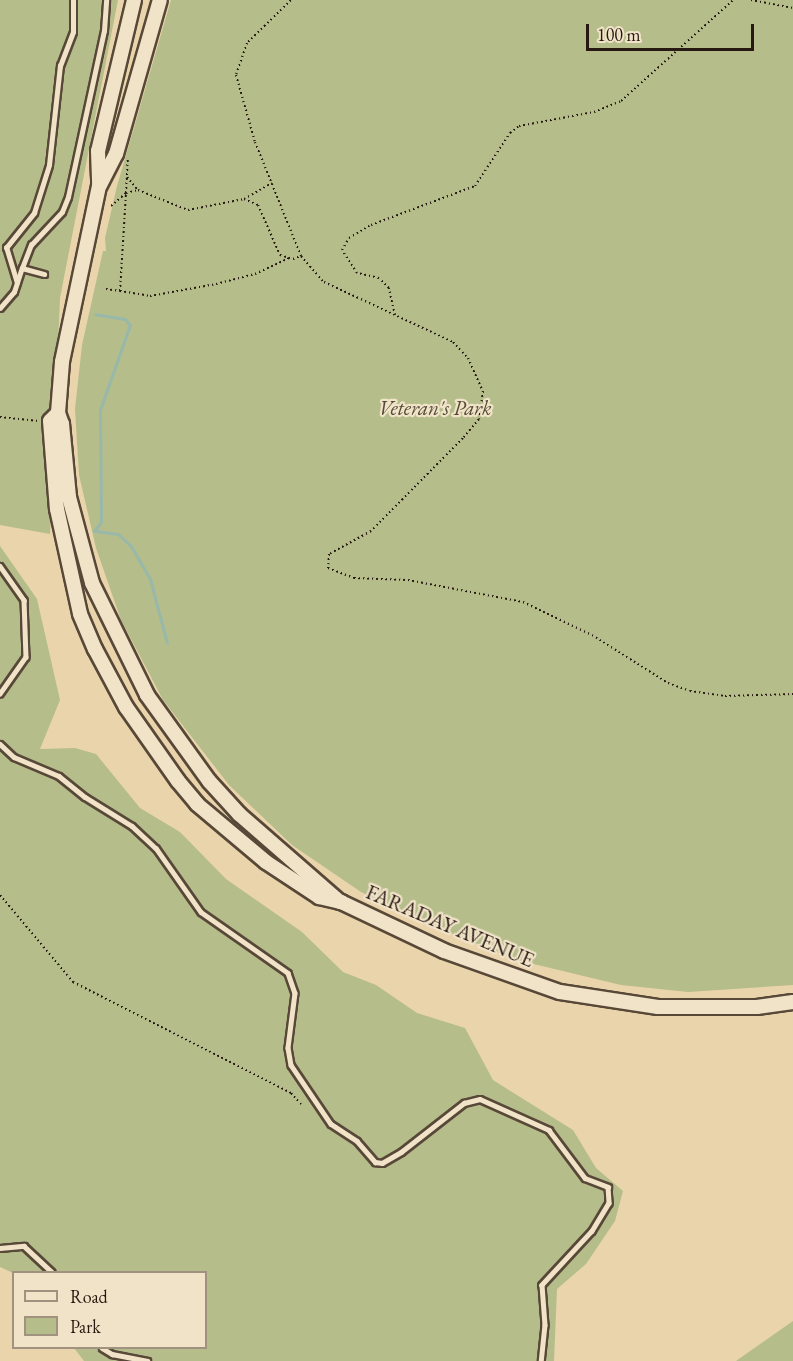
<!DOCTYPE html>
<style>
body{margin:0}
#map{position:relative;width:793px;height:1361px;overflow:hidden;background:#ead4ab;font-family:"EB Garamond",serif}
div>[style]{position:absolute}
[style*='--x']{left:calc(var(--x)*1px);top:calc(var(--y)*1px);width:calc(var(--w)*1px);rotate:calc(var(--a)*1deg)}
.green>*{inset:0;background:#b5bd8b}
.stream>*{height:3px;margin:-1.5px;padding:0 1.5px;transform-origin:1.5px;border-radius:1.5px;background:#98b8a9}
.path>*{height:2px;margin-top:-1px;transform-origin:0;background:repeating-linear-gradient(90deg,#271911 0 1.5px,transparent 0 4.5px)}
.roads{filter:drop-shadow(2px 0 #584838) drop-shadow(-2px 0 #584838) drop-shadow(0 2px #584838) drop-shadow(0 -2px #584838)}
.lane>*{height:4.5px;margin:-2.25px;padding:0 2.25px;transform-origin:2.25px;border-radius:2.25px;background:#f1e3c8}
.secondary>*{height:14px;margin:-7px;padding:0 7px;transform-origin:7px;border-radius:7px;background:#f1e3c8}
span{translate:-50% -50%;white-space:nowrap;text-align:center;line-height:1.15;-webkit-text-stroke:4.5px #f1e3c8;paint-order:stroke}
.park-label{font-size:21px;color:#524a36;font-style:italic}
.street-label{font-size:21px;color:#271911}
.legend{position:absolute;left:12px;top:1271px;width:195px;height:78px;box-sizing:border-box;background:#f1e3c8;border:2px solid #a0927f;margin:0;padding:8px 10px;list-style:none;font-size:18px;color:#271911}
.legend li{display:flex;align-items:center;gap:12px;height:30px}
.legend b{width:30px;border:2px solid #a0927f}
.scale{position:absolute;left:586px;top:24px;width:168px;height:27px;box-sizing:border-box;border:3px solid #271911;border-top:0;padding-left:8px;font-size:18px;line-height:21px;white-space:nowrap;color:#271911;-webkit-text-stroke:4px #f1e3c8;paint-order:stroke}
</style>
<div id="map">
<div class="green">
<div style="clip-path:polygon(0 0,118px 0,60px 298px,50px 534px,0 525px)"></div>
<div style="clip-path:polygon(171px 0,793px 0,793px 985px,688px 992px,621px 985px,517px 960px,453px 934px,361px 892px,292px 845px,229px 785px,163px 700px,121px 620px,96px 548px,79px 475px,75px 409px,82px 345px,103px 251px,106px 251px,105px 238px,117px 186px)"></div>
<div style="clip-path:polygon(0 546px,37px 599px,60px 700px,40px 749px,75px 748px,96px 754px,140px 808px,180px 832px,226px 879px,302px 932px,343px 972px,376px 985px,417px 1013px,465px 1028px,493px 1080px,573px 1130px,596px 1168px,623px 1191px,615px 1221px,586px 1264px,557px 1289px,554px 1361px,84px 1361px,74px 1348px,206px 1348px,206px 1272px,13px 1273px,0 1267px)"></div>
<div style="clip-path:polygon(793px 1321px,793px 1361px,736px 1361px)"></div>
</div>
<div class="stream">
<div style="--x:94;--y:531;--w:11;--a:-52"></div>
<div style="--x:101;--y:522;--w:112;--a:-90.5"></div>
<div style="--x:100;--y:410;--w:90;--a:-70.6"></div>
<div style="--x:130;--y:325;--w:8;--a:-130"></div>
<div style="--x:125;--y:319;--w:30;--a:-171"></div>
<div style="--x:96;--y:531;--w:22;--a:8"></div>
<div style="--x:118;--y:534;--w:18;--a:43"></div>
<div style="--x:131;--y:546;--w:38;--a:60"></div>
<div style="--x:150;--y:579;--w:66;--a:75.1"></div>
</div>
<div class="path">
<div style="--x:291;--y:0;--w:62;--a:135.7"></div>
<div style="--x:247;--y:43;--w:34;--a:109"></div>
<div style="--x:236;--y:75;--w:70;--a:74.2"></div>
<div style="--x:255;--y:142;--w:123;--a:68"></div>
<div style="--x:301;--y:256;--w:35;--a:49"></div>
<div style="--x:324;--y:282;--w:142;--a:24.9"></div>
<div style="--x:453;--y:342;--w:22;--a:47"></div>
<div style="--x:468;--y:358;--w:36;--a:66"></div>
<div style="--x:483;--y:391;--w:28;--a:98"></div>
<div style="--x:479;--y:419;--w:25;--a:130"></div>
<div style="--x:463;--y:438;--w:131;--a:134.7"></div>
<div style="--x:371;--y:531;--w:48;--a:151.3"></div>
<div style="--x:329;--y:554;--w:14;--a:94"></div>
<div style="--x:328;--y:568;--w:28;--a:21"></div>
<div style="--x:354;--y:578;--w:54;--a:2.1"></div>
<div style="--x:408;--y:580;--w:117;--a:10.8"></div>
<div style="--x:523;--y:602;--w:76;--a:25.6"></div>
<div style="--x:592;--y:635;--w:90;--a:32.3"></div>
<div style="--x:668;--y:683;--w:23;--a:20"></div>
<div style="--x:690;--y:691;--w:35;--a:8"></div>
<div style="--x:725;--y:696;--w:68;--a:-1.7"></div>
<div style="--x:751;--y:0;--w:43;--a:10.8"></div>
<div style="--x:127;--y:177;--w:17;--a:50"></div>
<div style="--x:244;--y:199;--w:32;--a:-30"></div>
<div style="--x:111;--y:206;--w:20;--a:-41"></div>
<div style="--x:126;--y:193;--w:34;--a:-87"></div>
<div style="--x:106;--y:289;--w:14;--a:8"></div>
<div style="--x:120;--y:291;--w:98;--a:-86.5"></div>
<div style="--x:126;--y:193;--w:12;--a:-14"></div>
<div style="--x:138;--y:190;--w:54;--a:21.8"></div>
<div style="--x:188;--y:210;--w:57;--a:-11.1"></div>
<div style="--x:244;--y:199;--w:15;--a:23"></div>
<div style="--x:258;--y:205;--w:55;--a:66.3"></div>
<div style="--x:280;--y:255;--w:14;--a:17"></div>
<div style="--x:293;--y:259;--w:9;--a:-21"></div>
<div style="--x:120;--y:291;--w:30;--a:9"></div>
<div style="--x:150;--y:296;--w:67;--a:-10.3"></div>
<div style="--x:216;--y:284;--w:40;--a:-14.4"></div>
<div style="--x:255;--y:274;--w:38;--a:-25"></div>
<div style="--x:395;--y:315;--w:28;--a:-103"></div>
<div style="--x:389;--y:288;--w:14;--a:-135"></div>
<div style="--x:379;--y:278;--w:23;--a:-167"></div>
<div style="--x:357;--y:273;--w:27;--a:-123"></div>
<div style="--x:342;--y:250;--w:14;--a:-60"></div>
<div style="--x:349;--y:238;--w:26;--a:-31"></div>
<div style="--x:371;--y:225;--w:111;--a:-20.6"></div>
<div style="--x:475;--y:186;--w:64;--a:-56.6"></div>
<div style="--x:510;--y:133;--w:11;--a:-38"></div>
<div style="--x:519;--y:126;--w:76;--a:-10.6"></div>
<div style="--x:594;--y:112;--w:29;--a:-22"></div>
<div style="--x:621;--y:101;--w:151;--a:-42"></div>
<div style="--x:0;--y:417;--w:39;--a:6"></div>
<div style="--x:0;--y:895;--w:114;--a:50"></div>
<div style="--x:73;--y:982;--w:245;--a:27"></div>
<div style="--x:291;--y:1093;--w:15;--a:48"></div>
</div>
<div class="roads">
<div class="lane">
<div style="--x:22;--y:268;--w:25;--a:-69"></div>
<div style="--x:31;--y:245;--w:45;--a:-46.8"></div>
<div style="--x:62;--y:212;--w:16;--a:-68"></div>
<div style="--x:68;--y:197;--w:170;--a:-77.8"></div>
<div style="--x:104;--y:31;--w:31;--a:-86"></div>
<div style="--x:17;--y:283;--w:37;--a:-107"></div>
<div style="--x:6;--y:248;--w:45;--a:-51.3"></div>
<div style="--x:34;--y:213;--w:50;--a:-72.6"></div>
<div style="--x:49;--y:165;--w:100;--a:-83.7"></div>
<div style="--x:60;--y:66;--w:36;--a:-69"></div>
<div style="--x:73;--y:32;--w:32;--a:-90"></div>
<div style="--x:0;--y:308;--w:21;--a:-49"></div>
<div style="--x:14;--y:292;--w:25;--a:-72"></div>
<div style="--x:22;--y:268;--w:23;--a:15"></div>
<div style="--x:0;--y:566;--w:42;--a:54.8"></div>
<div style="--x:24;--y:600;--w:57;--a:88"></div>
<div style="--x:26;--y:657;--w:45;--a:125.1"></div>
<div style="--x:0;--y:744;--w:19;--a:43"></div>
<div style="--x:14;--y:757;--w:49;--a:22.9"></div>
<div style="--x:59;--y:776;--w:33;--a:39"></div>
<div style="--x:85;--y:797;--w:55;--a:31.7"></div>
<div style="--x:132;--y:826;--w:33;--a:43"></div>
<div style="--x:156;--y:848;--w:78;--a:54.9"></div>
<div style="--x:201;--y:912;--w:106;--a:35"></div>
<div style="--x:288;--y:973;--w:21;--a:71"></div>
<div style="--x:295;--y:993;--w:55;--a:97.3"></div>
<div style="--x:288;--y:1048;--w:17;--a:80"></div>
<div style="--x:291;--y:1065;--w:71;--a:55.9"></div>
<div style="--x:331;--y:1124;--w:31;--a:33"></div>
<div style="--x:357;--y:1141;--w:28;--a:49"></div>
<div style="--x:375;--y:1162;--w:7;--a:8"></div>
<div style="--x:382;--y:1163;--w:22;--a:-30"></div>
<div style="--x:401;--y:1152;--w:80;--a:-37.9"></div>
<div style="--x:464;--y:1103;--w:16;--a:-14"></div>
<div style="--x:480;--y:1099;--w:76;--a:24.2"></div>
<div style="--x:549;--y:1130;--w:60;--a:53.1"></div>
<div style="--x:585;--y:1178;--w:25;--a:21"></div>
<div style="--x:608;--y:1187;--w:16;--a:86"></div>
<div style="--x:609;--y:1203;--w:33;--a:121"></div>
<div style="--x:592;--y:1231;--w:74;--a:132.8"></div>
<div style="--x:542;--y:1285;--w:40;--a:85.7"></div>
<div style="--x:545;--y:1325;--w:36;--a:96"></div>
<div style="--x:0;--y:1248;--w:24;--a:-5"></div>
<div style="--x:24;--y:1246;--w:38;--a:43"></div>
<div style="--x:102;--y:1348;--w:12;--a:31"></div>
<div style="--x:112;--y:1354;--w:36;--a:11"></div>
</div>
<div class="secondary">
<div style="--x:134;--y:0;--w:155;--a:103.4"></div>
<div style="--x:98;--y:151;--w:35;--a:88"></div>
<div style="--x:99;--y:186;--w:180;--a:101.9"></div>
<div style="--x:62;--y:362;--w:51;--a:94.5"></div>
<div style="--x:58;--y:413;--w:12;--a:70"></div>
<div style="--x:62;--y:424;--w:73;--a:84.5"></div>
<div style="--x:69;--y:497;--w:89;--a:75"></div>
<div style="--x:92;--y:583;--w:125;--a:63.8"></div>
<div style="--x:147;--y:695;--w:106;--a:54.2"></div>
<div style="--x:209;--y:781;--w:45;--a:47.7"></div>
<div style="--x:239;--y:814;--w:134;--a:41.1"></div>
<div style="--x:100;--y:185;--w:35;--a:-63"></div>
<div style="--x:116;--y:154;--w:160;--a:-74.1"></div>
<div style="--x:58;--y:413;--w:11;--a:135"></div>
<div style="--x:50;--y:421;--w:88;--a:85.5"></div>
<div style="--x:57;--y:509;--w:107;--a:77.6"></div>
<div style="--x:80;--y:614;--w:38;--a:67"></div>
<div style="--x:95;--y:649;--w:66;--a:61.9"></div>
<div style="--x:126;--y:707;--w:90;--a:54.9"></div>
<div style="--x:178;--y:781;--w:30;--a:50"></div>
<div style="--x:197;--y:804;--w:90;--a:40"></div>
<div style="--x:266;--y:862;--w:64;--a:33.4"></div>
<div style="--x:319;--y:897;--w:23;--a:13"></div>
<div style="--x:341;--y:902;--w:114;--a:25.4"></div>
<div style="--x:444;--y:951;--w:123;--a:19.5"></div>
<div style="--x:560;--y:992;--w:99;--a:8.7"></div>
<div style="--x:658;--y:1007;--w:99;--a:0"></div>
<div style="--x:757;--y:1007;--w:36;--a:-8"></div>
</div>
</div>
<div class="park-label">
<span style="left:435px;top:408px">Veteran's Park</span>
</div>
<div class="street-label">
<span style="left:450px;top:926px;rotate:23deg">FARADAY AVENUE</span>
</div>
<ul class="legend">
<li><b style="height:8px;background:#f1e3c8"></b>Road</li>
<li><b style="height:16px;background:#b5bd8b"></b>Park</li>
</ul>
<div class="scale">100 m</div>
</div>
